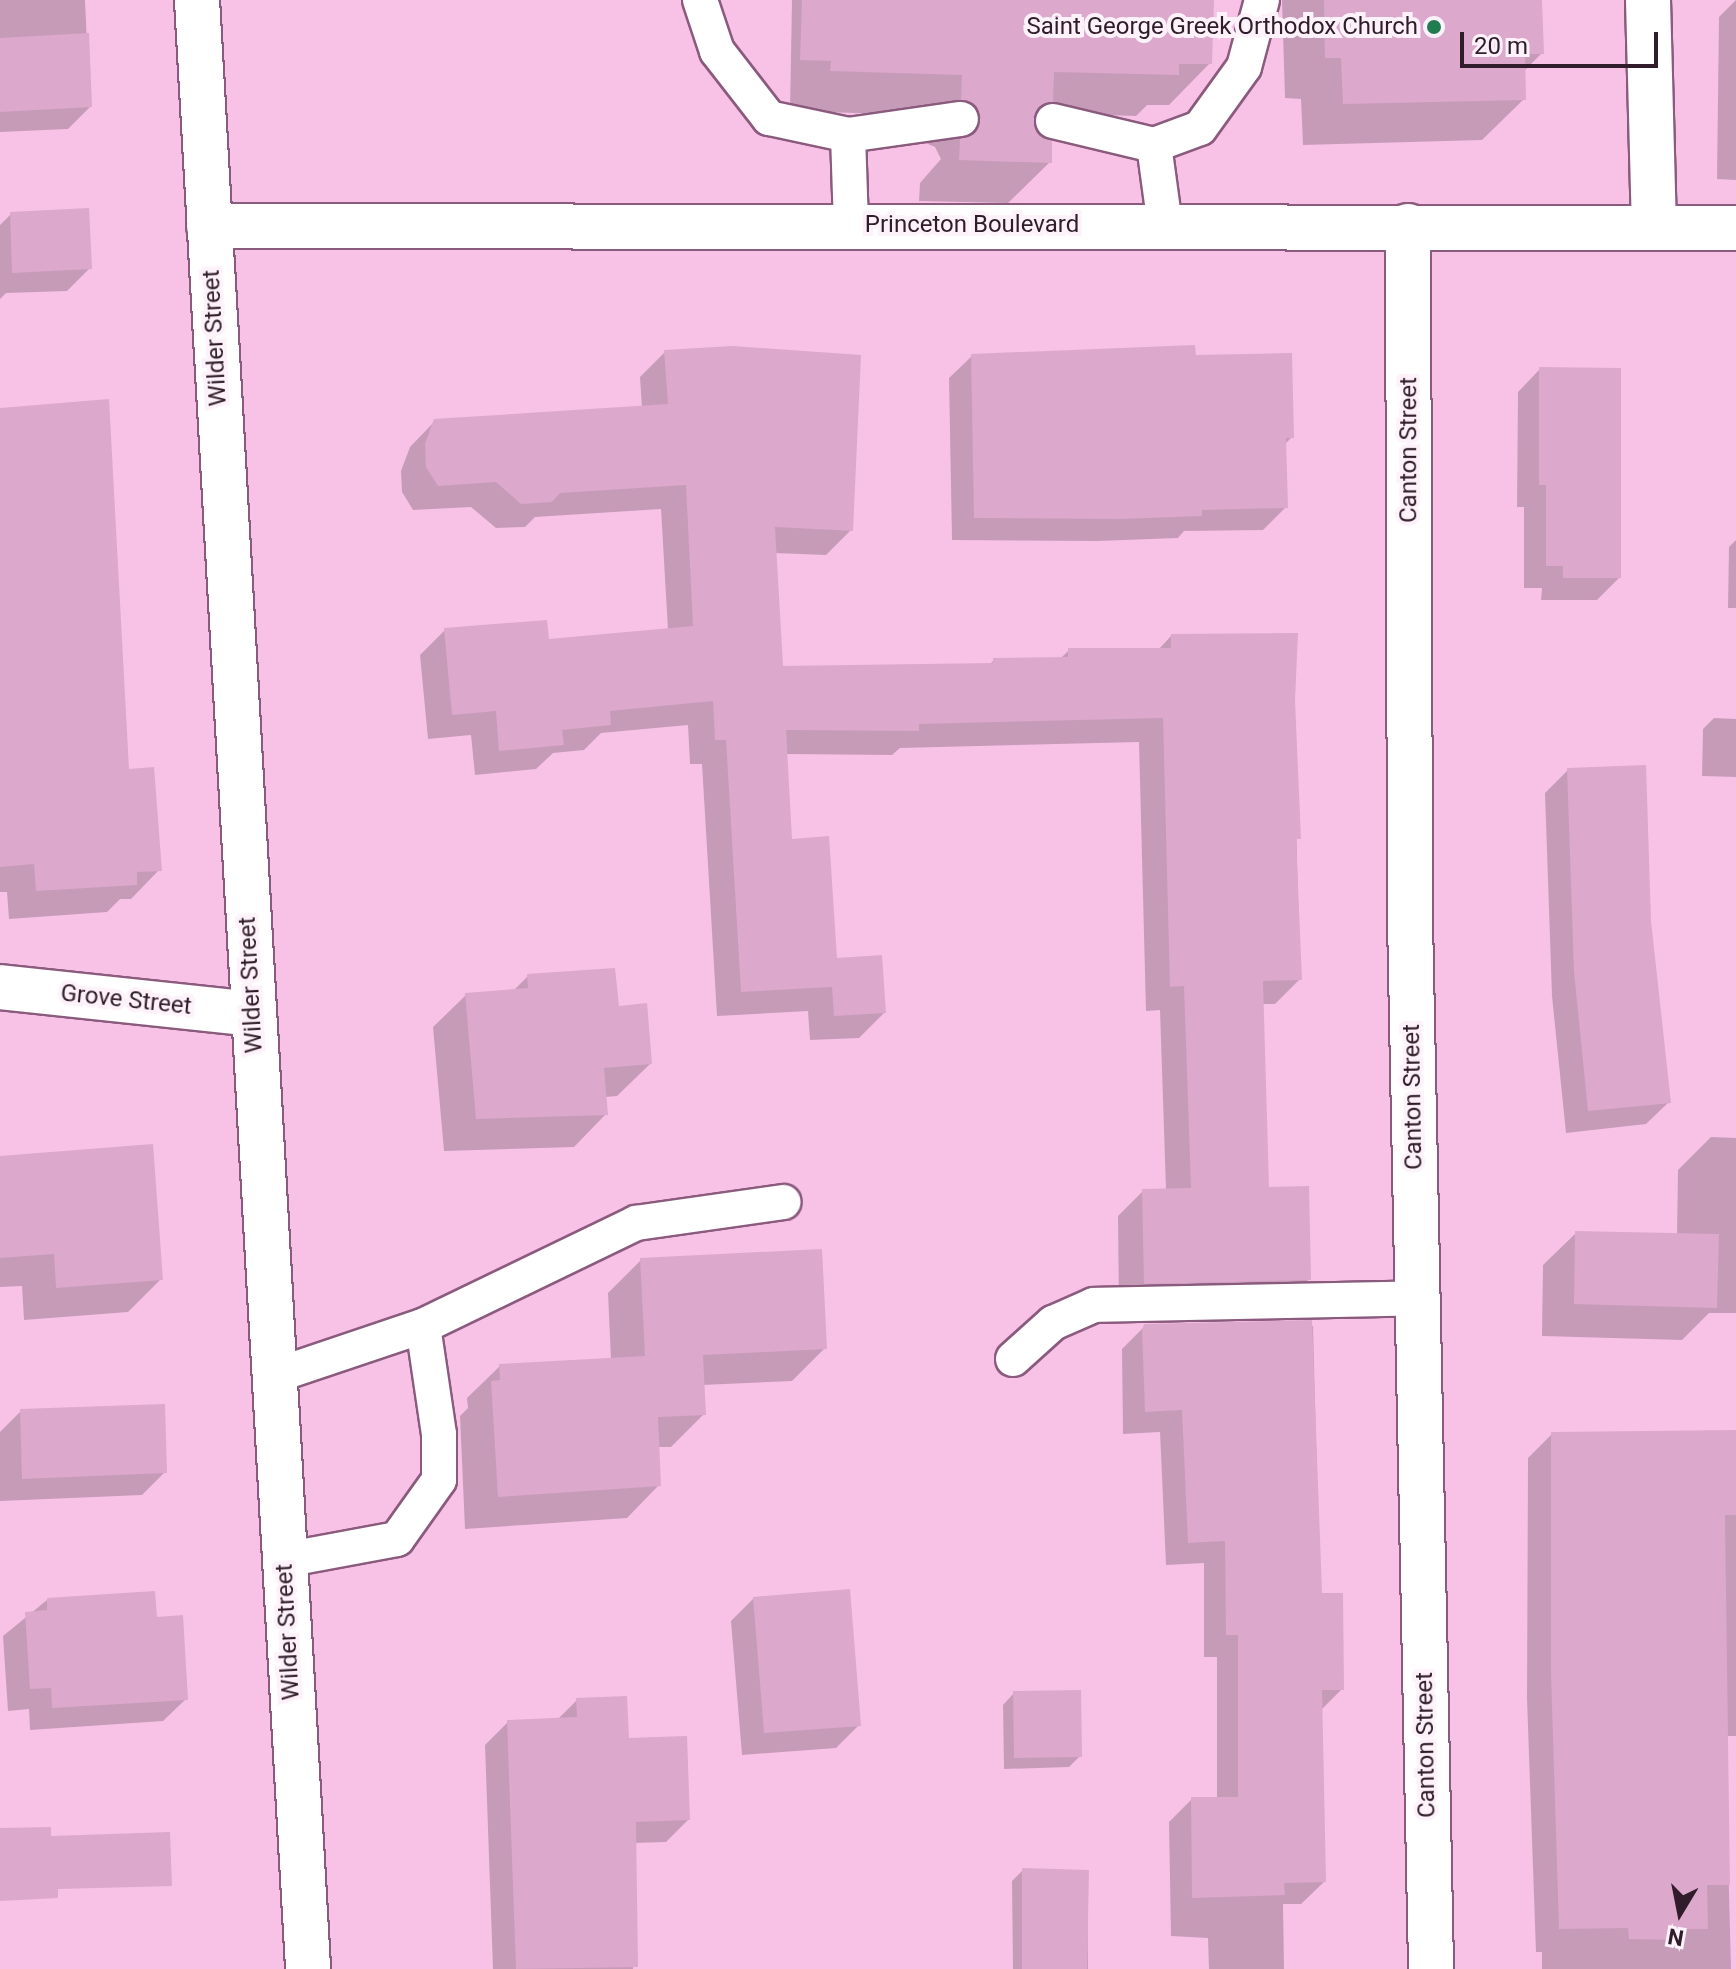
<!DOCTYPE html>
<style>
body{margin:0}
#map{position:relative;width:1736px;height:1969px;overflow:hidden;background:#f8c2e7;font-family:Roboto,sans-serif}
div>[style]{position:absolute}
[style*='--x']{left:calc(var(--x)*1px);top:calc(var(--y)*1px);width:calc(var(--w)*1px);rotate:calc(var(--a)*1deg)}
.shadow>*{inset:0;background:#0003}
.building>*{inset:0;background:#dca8cc}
.roads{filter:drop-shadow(2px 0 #8a5b7d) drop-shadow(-2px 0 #8a5b7d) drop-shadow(0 2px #8a5b7d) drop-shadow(0 -2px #8a5b7d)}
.service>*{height:34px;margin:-17px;padding:0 17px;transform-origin:17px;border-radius:17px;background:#fff}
.minor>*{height:44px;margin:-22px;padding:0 22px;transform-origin:22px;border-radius:22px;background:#fff}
.tertiary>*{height:44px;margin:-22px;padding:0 22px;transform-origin:22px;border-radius:22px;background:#fff}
.dots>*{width:22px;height:22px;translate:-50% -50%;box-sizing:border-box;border:4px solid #fef2fa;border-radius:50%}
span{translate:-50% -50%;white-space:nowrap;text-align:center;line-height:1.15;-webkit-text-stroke:8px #fef2fa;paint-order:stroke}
.poi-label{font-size:24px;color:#301c2a}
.right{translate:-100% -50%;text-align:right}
.street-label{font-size:24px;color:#301c2a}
.north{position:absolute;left:1640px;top:1873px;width:80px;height:80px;-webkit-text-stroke:6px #fef2fa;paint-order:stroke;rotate:190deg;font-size:22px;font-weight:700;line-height:32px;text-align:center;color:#301c2a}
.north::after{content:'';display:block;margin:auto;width:28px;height:36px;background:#301c2a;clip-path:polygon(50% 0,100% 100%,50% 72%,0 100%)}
.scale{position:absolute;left:1460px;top:32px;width:198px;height:36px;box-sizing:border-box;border:4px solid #301c2a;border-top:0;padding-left:10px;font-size:24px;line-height:28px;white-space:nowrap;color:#301c2a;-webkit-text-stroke:6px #fef2fa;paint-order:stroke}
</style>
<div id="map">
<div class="shadow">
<div style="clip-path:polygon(0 0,85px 0,90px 107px,68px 129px,0 132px)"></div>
<div style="clip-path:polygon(792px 0,1212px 0,1210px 63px,1169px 105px,1147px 105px,1136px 116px,1038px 113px,1032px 120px,1050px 162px,1008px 203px,919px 201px,920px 183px,941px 159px,935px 147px,921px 141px,922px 115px,790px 111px)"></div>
<div style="clip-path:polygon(1282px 0,1540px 0,1542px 53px,1523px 72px,1524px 99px,1482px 140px,1303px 145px,1301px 99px,1285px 98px)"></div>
<div style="clip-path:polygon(1736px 0,1736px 180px,1717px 179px,1719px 17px)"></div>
<div style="clip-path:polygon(11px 214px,90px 268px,67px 291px,6px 293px,0 299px,0 225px)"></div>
<div style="clip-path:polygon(665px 352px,851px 530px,826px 555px,774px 553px,781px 668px,989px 665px,994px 660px,1060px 659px,1069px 650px,1158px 650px,1171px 636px,1293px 700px,1300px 979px,1275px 1004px,1261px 1004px,1267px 1189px,1309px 1279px,1284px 1304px,1119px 1308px,1118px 1216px,1143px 1191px,1166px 1190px,1160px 1010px,1146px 1011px,1139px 742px,900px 748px,892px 755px,786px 754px,791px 841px,835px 960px,884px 1013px,859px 1038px,810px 1040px,808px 1011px,717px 1016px,702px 764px,690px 764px,688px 725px,601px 733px,584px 750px,553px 753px,536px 769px,475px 775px,471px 735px,428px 739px,420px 655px,445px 630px,547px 641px,668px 630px,661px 509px,535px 517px,525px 527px,496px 528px,471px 507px,413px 510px,402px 492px,401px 471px,410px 447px,435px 421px,642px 408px,640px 377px)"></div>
<div style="clip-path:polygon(972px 356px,1292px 437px,1284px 445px,1285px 508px,1263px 530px,1184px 531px,1178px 538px,1097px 541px,952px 540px,949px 378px)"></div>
<div style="clip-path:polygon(1540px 369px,1619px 578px,1597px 600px,1541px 600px,1542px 588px,1524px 588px,1524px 507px,1517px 507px,1518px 392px)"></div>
<div style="clip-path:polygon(0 410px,159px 870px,131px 899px,120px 899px,107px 912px,9px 919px,7px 892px,0 892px)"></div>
<div style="clip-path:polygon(1736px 540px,1736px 608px,1728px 608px,1729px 547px)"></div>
<div style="clip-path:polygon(1714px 718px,1736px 719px,1736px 777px,1702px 776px,1703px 729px)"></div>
<div style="clip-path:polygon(1568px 770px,1649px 921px,1669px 1102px,1646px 1124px,1566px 1133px,1552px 996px,1545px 793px)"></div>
<div style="clip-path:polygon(528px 976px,617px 1008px,650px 1064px,617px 1096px,605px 1097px,606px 1114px,574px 1147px,444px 1151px,433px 1027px,466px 995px,513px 991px)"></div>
<div style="clip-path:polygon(1711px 1137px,1736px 1138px,1736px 1313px,1709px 1313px,1682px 1340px,1542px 1336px,1543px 1265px,1576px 1233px,1677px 1235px,1678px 1170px)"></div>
<div style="clip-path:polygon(0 1158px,161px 1279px,128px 1312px,24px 1320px,22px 1286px,0 1287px)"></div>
<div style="clip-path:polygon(641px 1260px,825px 1348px,792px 1381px,702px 1385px,704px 1414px,671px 1447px,657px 1447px,659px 1485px,627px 1518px,465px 1529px,460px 1416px,468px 1408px,467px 1398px,500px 1366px,611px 1360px,608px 1293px)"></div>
<div style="clip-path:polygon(1145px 1326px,1313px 1326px,1320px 1595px,1342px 1689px,1320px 1711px,1324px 1882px,1301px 1904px,1283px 1904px,1284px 1969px,1209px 1969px,1208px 1938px,1171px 1936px,1169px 1822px,1192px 1799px,1217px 1799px,1217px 1657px,1204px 1657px,1204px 1563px,1166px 1565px,1160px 1432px,1123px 1434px,1122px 1349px)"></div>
<div style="clip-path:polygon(21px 1411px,165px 1472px,142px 1495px,0 1501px,0 1432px)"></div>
<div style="clip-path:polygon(1736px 1432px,1736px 1736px,1725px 1736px,1731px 1969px,1542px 1969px,1542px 1952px,1536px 1952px,1527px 1699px,1528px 1458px,1552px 1434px)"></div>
<div style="clip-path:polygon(754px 1598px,859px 1725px,836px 1748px,742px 1755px,731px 1621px)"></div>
<div style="clip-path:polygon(47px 1600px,156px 1620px,186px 1699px,163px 1721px,30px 1730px,29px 1709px,8px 1711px,3px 1636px)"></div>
<div style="clip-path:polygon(1014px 1693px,1080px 1756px,1069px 1767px,1004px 1769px,1003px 1705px)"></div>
<div style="clip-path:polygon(577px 1700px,627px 1740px,688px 1820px,666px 1842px,634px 1843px,633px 1969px,493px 1969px,485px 1745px,508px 1722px,557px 1720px)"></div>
<div style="clip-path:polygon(1023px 1870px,1087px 1872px,1088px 1969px,1013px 1969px,1012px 1881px)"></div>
</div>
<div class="building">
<div style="clip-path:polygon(802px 0,1214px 0,1212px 64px,1179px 64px,1179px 75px,1054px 72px,1053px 102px,1039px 107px,1033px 117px,1039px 135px,1052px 141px,1052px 163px,959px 160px,960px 139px,974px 134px,981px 117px,976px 106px,961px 100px,962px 75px,830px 71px,831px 61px,800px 60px)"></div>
<div style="clip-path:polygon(1324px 0,1542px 0,1544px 54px,1525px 54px,1526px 100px,1343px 104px,1341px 58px,1325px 58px)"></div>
<div style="clip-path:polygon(89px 33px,92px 107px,0 112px,0 38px)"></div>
<div style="clip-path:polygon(89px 208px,92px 269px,12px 273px,10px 212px)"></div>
<div style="clip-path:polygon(1195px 345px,1196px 355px,1292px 353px,1294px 438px,1286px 438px,1288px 508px,1202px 510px,1202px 516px,1120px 519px,974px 518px,971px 354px)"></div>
<div style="clip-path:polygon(732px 346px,861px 355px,853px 531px,775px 527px,783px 666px,993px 663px,993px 658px,1068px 657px,1068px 648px,1171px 648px,1171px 634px,1298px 633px,1295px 700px,1301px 839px,1296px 839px,1302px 980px,1263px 981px,1269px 1187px,1309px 1186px,1311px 1280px,1144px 1284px,1142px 1189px,1191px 1188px,1184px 986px,1170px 987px,1163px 718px,919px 724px,919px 731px,786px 730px,792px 839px,829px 836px,837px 958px,882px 955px,886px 1013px,834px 1016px,832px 987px,741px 992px,726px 740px,715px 740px,713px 701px,610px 711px,611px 725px,562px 730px,564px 745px,499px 751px,496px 711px,452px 715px,444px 628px,547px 620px,549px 639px,693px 626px,686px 485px,560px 493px,552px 502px,521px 504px,496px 482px,438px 486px,426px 467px,425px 444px,434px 419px,668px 404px,664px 350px)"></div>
<div style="clip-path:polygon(1539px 367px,1621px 368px,1621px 578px,1563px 578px,1563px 566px,1546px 566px,1546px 485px,1539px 485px)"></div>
<div style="clip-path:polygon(109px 399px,129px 769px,154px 767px,162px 871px,137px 872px,137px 885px,36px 891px,34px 864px,0 867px,0 408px)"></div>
<div style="clip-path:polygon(1646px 765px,1651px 921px,1671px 1103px,1588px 1111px,1574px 972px,1567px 768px)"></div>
<div style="clip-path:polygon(615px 968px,619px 1006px,647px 1003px,652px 1064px,604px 1068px,608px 1115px,476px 1119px,465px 993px,528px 988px,527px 974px)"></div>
<div style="clip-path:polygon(153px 1144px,163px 1280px,56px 1288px,54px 1254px,0 1258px,0 1156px)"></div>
<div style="clip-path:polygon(1575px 1231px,1719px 1234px,1717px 1308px,1574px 1304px)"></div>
<div style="clip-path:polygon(822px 1249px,827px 1349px,703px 1355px,706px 1415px,658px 1417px,661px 1486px,498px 1497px,491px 1381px,500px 1380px,499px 1364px,645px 1356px,640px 1258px)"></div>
<div style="clip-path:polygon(1312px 1320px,1322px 1593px,1343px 1593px,1344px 1690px,1322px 1690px,1326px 1882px,1284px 1883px,1285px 1895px,1192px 1898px,1191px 1797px,1238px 1797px,1238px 1635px,1226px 1635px,1225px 1541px,1188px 1543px,1182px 1410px,1145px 1412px,1142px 1330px,1144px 1324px)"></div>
<div style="clip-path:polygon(165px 1404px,167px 1473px,22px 1479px,20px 1409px)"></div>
<div style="clip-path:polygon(1736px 1430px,1736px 1515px,1725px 1515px,1730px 1885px,1707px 1885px,1708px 1929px,1682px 1929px,1682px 1940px,1629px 1939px,1628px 1928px,1559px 1929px,1551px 1674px,1551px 1432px)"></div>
<div style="clip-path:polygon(850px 1589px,861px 1726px,764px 1733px,753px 1597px)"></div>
<div style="clip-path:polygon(155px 1591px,157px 1617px,183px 1615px,188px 1700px,52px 1708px,51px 1688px,30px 1689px,25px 1612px,47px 1610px,47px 1598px)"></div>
<div style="clip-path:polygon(1081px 1690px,1082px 1757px,1014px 1758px,1013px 1691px)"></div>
<div style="clip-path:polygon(627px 1696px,629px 1738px,687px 1736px,690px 1820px,636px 1822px,638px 1967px,516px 1969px,507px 1720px,577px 1717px,576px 1698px)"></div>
<div style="clip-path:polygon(51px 1827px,51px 1836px,170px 1832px,172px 1886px,58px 1889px,58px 1898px,0 1901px,0 1828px)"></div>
<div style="clip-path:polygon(1022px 1868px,1089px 1870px,1087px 1969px,1022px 1969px)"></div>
</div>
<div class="roads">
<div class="service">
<div style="--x:700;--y:0;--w:54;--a:71.6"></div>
<div style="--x:717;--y:51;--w:85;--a:52.2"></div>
<div style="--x:769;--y:118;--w:81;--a:12.1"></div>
<div style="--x:848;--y:135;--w:114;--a:-8.1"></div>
<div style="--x:1053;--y:121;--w:104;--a:13.4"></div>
<div style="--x:1154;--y:145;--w:49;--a:-20.3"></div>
<div style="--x:1200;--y:128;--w:75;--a:-54.2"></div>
<div style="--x:1244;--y:67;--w:69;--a:-75"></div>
<div style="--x:848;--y:135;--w:91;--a:88.1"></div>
<div style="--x:1154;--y:145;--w:81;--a:82.2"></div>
<div style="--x:423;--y:1326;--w:237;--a:-25.8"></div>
<div style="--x:636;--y:1223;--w:149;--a:-8.1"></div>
<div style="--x:1013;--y:1359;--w:54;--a:-42"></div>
<div style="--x:1053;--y:1323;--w:45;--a:-23.7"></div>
<div style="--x:1094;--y:1305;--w:323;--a:-1.2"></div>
<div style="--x:274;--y:1376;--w:157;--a:-18.6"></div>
<div style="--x:423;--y:1326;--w:109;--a:81.6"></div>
<div style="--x:439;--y:1434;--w:46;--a:90"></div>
<div style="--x:439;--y:1480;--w:72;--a:125.4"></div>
<div style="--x:397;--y:1539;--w:115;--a:169.5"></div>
</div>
<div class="minor">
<div style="--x:1648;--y:0;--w:227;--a:88.5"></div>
<div style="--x:1408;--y:226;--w:694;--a:89.83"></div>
<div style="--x:1410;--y:920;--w:1049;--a:88.85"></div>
<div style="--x:0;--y:987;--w:253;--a:6.1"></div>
</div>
<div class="tertiary">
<div style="--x:197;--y:0;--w:1972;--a:86.77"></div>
<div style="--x:209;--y:226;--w:1527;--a:0.08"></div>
</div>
</div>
<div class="dots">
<div style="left:1434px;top:27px;background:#227c51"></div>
</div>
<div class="poi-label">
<span class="right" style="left:1418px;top:27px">Saint George Greek Orthodox Church</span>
</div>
<div class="street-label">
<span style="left:972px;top:225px">Princeton Boulevard</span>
<span style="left:215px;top:338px;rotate:-93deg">Wilder Street</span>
<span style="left:1409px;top:450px;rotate:-90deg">Canton Street</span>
<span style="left:251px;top:985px;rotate:-93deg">Wilder Street</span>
<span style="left:126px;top:1000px;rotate:6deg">Grove Street</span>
<span style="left:1413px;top:1097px;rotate:-91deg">Canton Street</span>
<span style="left:288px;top:1632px;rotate:-93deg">Wilder Street</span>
<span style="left:1426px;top:1745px;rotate:-91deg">Canton Street</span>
</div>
<div class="north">N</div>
<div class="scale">20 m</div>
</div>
